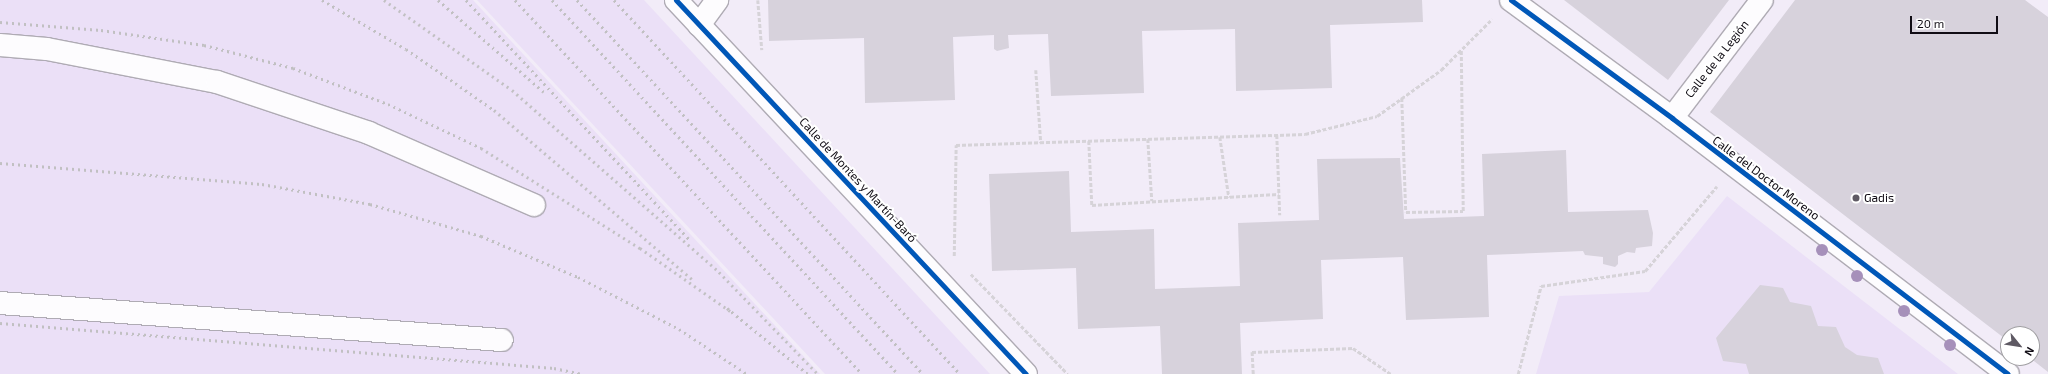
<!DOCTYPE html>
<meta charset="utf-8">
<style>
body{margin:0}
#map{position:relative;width:2048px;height:374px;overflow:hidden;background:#f2ecf8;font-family:"Exo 2",sans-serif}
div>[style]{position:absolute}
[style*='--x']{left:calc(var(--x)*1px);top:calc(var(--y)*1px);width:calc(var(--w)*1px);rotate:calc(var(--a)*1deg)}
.built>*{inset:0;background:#ebe0f7}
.building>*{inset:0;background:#d7d2dc}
.path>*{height:2.5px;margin-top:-1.25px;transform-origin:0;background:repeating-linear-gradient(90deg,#d6d3d8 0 4px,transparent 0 6px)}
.roads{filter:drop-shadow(1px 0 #afabb4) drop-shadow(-1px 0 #afabb4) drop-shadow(0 1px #afabb4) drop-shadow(0 -1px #afabb4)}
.minor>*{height:22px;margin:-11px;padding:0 11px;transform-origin:11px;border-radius:11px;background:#fdfcfe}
.rail>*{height:3px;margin-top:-1.5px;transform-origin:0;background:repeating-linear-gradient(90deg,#c1c0c2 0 2px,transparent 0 6px)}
.cycleway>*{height:5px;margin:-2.5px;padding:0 2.5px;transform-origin:2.5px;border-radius:2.5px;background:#0057b8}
.trees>*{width:12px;height:12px;margin:-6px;border-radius:50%;background:#a690ba}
.dots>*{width:11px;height:11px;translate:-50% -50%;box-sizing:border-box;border:2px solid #fff;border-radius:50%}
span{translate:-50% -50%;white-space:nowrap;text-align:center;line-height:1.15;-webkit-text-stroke:4px #fff;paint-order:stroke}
.street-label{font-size:12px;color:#100c14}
.poi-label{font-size:12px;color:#100c14}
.left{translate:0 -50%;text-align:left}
.north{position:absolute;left:2000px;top:326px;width:40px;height:40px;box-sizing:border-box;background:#fff;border:1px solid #9f9ea1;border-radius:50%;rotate:120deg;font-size:11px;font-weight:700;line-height:16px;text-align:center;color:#100c14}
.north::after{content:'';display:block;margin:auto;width:14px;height:18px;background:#5f5a64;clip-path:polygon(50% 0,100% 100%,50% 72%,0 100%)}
.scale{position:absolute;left:1910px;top:16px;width:88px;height:18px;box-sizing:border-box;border:2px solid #100c14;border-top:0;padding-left:5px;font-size:12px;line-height:14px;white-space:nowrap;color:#100c14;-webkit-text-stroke:3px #fff;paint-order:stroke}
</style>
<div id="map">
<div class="built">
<div style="clip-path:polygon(0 0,473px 0,820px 374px,0 374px)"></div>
<div style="clip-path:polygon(477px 0,644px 0,990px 374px,825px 374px)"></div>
<div style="clip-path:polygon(1727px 196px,1958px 374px,1536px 374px,1559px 296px,1649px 292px)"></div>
</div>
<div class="building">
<div style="clip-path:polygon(768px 0,1422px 0,1423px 22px,1330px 25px,1332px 88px,1236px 91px,1235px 29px,1142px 31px,1144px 93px,1051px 96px,1048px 34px,1008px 35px,1009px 48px,997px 51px,994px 49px,994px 35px,953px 37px,955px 100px,865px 103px,864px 38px,769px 41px)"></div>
<div style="clip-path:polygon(1564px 0,1729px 0,1668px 80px)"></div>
<div style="clip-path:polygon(1795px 0,2025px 0,2048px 17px,2048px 372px,2030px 358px,2032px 334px,2008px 334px,2008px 341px,1710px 112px)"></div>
<div style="clip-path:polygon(1566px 150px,1568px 212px,1648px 210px,1653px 233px,1652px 246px,1636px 248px,1635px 253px,1627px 252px,1618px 256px,1618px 264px,1615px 267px,1603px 264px,1603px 257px,1585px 255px,1583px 251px,1487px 255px,1489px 317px,1406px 320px,1403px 257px,1321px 260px,1323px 319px,1240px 323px,1242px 374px,1162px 374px,1160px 326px,1078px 329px,1076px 268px,992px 271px,989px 174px,1069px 171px,1071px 232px,1154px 229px,1155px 289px,1240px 286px,1238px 223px,1319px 220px,1317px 159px,1400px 158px,1404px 219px,1484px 216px,1482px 154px)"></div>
<div style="clip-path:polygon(1760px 285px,1783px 288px,1790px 302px,1811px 306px,1818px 326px,1836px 327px,1845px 347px,1857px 355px,1878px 358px,1884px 374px,1749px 374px,1746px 364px,1723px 361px,1716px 338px)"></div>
</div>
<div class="path">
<div style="--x:758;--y:0;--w:50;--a:85.4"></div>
<div style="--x:1036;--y:70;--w:73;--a:86.1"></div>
<div style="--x:1402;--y:98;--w:114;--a:88"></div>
<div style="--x:1406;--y:212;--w:57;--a:-1"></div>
<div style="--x:1463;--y:211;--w:161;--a:-90.7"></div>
<div style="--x:1277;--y:135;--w:80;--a:87.9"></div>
<div style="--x:1220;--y:137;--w:61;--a:81.5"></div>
<div style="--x:1148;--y:139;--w:62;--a:86.3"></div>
<div style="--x:1089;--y:141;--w:64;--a:87.3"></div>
<div style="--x:1092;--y:205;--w:187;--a:-3.4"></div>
<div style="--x:954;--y:256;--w:111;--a:-89"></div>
<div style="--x:956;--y:145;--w:349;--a:-1.8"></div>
<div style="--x:1305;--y:134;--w:74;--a:-14"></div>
<div style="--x:1377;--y:116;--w:79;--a:-35.7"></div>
<div style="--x:1441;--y:70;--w:72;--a:-45"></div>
<div style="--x:971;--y:274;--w:139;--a:45.9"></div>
<div style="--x:1253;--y:374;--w:22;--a:-93"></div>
<div style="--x:1252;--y:352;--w:101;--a:-2.3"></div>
<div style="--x:1353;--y:348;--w:46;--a:34.4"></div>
<div style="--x:1518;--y:374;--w:91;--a:-75.4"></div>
<div style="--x:1541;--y:286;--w:105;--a:-8.2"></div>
<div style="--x:1645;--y:271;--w:111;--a:-49.7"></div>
</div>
<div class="roads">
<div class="minor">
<div style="--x:676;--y:0;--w:512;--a:46.9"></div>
<div style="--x:1511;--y:0;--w:200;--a:36.2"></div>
<div style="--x:1672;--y:118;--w:422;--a:37.3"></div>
<div style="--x:699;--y:25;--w:31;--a:-54"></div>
<div style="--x:0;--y:45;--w:47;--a:4.9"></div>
<div style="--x:47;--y:49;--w:173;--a:11"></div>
<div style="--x:217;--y:82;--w:160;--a:18.5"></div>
<div style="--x:369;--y:133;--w:180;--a:23.6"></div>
<div style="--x:1672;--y:118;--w:148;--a:-52.7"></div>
<div style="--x:0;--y:303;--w:503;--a:4.22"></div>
</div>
</div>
<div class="rail">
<div style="--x:322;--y:0;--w:97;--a:30.3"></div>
<div style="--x:406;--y:49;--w:107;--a:34.7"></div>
<div style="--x:494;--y:110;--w:262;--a:40.5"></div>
<div style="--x:384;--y:0;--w:156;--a:35.1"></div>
<div style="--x:512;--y:90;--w:276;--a:41.3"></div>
<div style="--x:719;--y:272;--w:142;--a:45.9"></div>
<div style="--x:438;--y:0;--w:140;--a:41"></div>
<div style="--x:466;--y:0;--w:328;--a:47"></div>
<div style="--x:515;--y:0;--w:510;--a:47.14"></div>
<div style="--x:552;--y:0;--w:510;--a:47.23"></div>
<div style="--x:577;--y:0;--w:510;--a:47.23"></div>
<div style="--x:614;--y:0;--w:510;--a:47.23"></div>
<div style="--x:0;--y:22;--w:101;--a:4.5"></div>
<div style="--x:101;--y:30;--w:104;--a:8.3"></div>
<div style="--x:204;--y:45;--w:92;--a:14.5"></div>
<div style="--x:293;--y:68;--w:102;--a:20.8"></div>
<div style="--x:388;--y:104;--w:103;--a:25.3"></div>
<div style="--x:481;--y:148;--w:188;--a:32.2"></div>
<div style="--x:640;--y:248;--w:110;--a:35"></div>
<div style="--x:0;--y:163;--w:263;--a:4.6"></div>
<div style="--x:262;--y:184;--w:110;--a:10.5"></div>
<div style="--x:370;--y:204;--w:116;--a:16.1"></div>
<div style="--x:481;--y:236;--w:105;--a:22.9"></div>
<div style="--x:578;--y:277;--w:114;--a:27.2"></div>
<div style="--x:679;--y:329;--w:82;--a:33.5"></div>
<div style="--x:727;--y:308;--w:104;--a:39.2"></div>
<div style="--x:0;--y:323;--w:556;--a:4.64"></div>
<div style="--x:554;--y:368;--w:30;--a:12"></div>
</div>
<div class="cycleway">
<div style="--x:676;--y:0;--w:512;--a:46.9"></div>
<div style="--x:1511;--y:0;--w:200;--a:36.2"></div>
<div style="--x:1672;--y:118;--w:422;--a:37.3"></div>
</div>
<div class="trees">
<div style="left:1822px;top:250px"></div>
<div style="left:1857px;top:276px"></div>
<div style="left:1904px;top:311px"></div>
<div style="left:1950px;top:345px"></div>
</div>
<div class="dots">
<div style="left:1856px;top:198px;background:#5f5a64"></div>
</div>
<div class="street-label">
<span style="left:1717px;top:59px;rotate:-52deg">Calle de la Legión</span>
<span style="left:1766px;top:178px;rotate:37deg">Calle del Doctor Moreno</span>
<span style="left:858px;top:180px;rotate:47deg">Calle de Montes y Martín-Baró</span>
</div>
<div class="poi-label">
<span class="left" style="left:1864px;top:198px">Gadis</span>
</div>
<div class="north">N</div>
<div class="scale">20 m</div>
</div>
